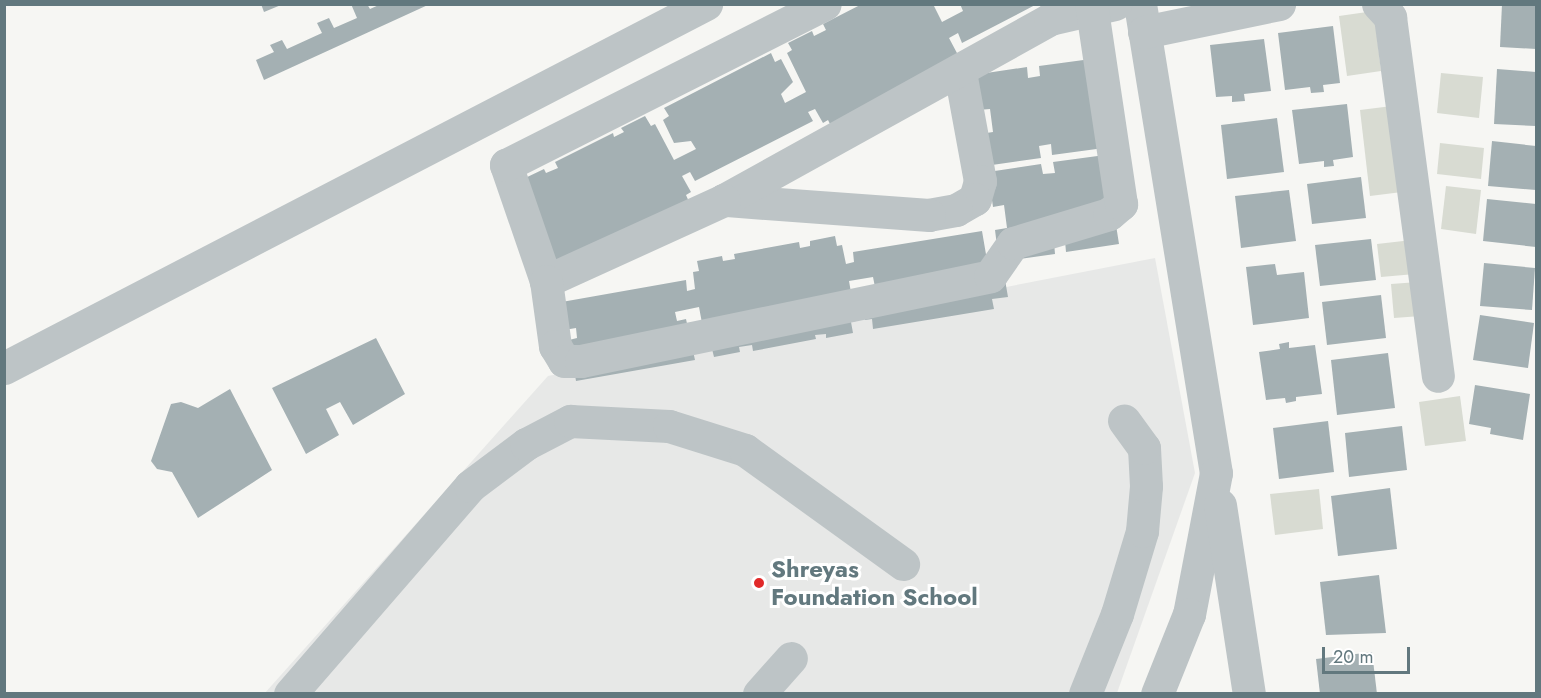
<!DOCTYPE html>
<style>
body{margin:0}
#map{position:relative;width:1541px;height:698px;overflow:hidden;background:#f6f6f3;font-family:Jost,sans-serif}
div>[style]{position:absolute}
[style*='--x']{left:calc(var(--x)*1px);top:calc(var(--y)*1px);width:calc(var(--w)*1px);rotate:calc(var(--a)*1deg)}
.built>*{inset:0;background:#e7e8e7}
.green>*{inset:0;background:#d8dbd2}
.building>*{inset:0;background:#a4b0b3}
.minor>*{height:33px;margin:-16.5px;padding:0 16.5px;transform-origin:16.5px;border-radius:16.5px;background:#bdc4c6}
.dots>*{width:16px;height:16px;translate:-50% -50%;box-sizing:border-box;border:3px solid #fff;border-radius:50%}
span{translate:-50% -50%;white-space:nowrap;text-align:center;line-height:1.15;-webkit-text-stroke:6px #fff;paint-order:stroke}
.poi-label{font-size:24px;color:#62787e;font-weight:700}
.left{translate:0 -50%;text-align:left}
.frame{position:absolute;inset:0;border:6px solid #62787e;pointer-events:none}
.scale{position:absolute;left:1322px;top:647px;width:88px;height:27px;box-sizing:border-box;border:3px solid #62787e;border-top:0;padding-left:8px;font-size:18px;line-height:21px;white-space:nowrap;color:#62787e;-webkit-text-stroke:4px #fff;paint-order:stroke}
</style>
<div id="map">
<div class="built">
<div style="clip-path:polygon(1155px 258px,1195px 473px,1117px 693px,264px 694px,548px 376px)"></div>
</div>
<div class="green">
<div style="clip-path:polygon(1374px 11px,1381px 71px,1347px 76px,1339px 16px)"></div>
<div style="clip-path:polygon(1441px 73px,1483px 77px,1479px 118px,1437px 113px)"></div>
<div style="clip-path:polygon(1392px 106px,1402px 192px,1370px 196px,1360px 110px)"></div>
<div style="clip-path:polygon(1440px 143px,1484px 148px,1481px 179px,1437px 174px)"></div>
<div style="clip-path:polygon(1446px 186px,1481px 190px,1476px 234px,1441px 229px)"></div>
<div style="clip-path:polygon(1412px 240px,1415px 274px,1381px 277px,1377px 244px)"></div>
<div style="clip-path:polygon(1418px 282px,1421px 316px,1394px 318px,1391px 284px)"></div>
<div style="clip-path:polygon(1460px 396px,1466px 441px,1425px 446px,1419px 402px)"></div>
<div style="clip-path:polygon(1319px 489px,1323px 529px,1275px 535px,1270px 494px)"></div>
</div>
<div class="building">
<div style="clip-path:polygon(261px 4px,281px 4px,281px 5px,264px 12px)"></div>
<div style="clip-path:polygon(351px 4px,367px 4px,370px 9px,381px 4px,430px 4px,264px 80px,256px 60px,274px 52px,270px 45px,282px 40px,287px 49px,322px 33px,317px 23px,329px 18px,334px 28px,357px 18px)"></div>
<div style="clip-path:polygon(862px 4px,933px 4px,942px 22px,963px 11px,960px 4px,1037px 4px,962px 43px,958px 33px,949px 38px,958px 55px,833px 130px,828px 120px,823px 123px,815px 109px,808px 112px,813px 121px,695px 181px,690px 172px,682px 176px,691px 192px,686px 195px,690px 204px,555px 261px,521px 180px,544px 169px,546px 173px,558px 168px,555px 162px,613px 133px,614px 137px,624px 132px,621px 128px,645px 116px,651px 126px,655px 124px,674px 160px,696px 149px,691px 141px,674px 143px,663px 120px,669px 116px,664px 108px,771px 53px,775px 62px,781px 59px,793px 82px,781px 94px,785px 103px,806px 92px,787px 53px,792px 50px,788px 43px,812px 31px,814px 36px,826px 30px,823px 24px)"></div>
<div style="clip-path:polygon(1502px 4px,1536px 4px,1536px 49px,1500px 47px)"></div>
<div style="clip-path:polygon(1333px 26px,1340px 83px,1323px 85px,1324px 92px,1311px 93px,1310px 87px,1285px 90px,1278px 33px)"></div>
<div style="clip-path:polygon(1264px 39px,1271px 91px,1244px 94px,1245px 101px,1232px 102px,1232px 96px,1216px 97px,1210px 45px)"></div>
<div style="clip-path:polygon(1091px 59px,1104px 148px,1052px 155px,1051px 144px,1039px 146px,1041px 158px,985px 166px,980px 134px,993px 132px,990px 109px,978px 110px,973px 75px,1027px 67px,1028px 78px,1040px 76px,1039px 66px)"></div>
<div style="clip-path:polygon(1497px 69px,1536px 72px,1536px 126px,1494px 124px)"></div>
<div style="clip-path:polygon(1347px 104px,1353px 157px,1333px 160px,1334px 166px,1324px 167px,1324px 161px,1299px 164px,1292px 110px)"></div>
<div style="clip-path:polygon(1277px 118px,1284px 172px,1227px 179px,1221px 125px)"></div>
<div style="clip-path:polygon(1492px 141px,1536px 146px,1536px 190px,1488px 186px)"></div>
<div style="clip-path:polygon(1105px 155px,1119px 244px,1066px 252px,1065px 241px,1054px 242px,1055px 254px,999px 262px,995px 230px,1007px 228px,1004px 205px,993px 207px,988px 172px,1041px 164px,1043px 174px,1055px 173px,1053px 162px)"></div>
<div style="clip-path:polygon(1361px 177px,1366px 218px,1312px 224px,1307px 184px)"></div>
<div style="clip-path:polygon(1289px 190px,1296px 241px,1241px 248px,1235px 196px)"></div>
<div style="clip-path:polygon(1487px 199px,1536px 204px,1536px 247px,1483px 241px)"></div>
<div style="clip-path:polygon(982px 231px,988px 266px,1004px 274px,1008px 297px,992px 299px,994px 309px,873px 329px,872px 319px,865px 320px,860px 295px,875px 287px,873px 277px,849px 281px,856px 321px,851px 322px,853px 333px,826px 338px,826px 334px,815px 335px,816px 339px,753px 351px,752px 345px,739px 347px,740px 352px,714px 357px,712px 349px,707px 350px,699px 307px,675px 312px,677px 321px,686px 319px,695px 360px,576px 381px,569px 340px,577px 338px,576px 328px,552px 332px,556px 303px,686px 280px,687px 291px,695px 289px,693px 272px,699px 271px,697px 261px,722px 256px,723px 261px,735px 259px,734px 254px,799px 242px,800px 248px,810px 246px,810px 241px,835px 236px,837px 246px,842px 245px,846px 264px,854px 262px,853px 252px)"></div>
<div style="clip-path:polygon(1371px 239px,1376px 280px,1320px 286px,1315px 245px)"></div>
<div style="clip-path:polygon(1484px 263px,1535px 268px,1532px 310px,1480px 306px)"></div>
<div style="clip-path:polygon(1275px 264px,1277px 275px,1304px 272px,1309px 318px,1253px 325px,1246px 267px)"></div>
<div style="clip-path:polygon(1381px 295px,1386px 338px,1327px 345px,1322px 302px)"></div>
<div style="clip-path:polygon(1480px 315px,1534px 323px,1528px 368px,1473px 360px)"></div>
<div style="clip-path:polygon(376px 338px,405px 394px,353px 425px,340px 402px,326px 409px,339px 435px,306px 454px,272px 388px)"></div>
<div style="clip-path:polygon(1289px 342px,1289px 348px,1315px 345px,1322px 394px,1296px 397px,1296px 401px,1286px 403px,1285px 398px,1266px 400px,1259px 352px,1280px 349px,1279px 344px)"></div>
<div style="clip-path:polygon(1388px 353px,1395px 408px,1337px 415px,1331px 360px)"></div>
<div style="clip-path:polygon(1475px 385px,1530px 394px,1523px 440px,1490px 434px,1491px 428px,1469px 424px)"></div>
<div style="clip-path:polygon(230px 389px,272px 470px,198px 518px,172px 472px,157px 469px,151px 461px,171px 404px,181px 402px,198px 408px)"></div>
<div style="clip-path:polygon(1328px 421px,1334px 472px,1279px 479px,1273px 428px)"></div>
<div style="clip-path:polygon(1402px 426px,1407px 470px,1349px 477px,1345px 433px)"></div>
<div style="clip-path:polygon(1390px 488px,1397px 549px,1338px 556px,1331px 496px)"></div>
<div style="clip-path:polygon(1379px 575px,1386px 633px,1326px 635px,1320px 582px)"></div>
<div style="clip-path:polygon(1372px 652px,1377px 694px,1320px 694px,1316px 659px)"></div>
</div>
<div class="minor">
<div style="--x:1140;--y:4;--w:475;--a:80.8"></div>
<div style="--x:1216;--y:473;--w:144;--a:100.8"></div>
<div style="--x:1189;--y:614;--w:86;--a:111.8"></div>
<div style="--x:1378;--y:4;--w:18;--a:47"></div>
<div style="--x:1390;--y:17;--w:362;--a:82.4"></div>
<div style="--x:1144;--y:32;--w:138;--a:-11.7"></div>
<div style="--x:960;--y:72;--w:111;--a:79.6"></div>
<div style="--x:980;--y:181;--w:19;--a:106"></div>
<div style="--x:975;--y:199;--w:22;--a:150"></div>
<div style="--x:956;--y:210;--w:27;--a:170"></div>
<div style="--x:929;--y:215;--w:206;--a:-175.8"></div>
<div style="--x:724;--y:200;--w:373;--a:-29"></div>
<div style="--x:1050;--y:19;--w:67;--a:-13"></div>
<div style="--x:724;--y:200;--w:196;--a:155.5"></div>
<div style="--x:546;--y:281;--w:123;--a:-109"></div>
<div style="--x:506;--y:165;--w:357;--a:-26.8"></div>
<div style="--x:546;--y:281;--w:66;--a:82.1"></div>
<div style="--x:555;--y:346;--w:17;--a:59"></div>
<div style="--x:564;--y:361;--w:17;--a:0"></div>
<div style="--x:581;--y:361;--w:418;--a:-11.7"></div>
<div style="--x:990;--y:276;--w:40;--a:-55.1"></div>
<div style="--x:1013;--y:243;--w:100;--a:-16.8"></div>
<div style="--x:1109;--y:214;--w:16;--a:-40"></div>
<div style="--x:1121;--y:204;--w:202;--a:-98.5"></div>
<div style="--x:4;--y:368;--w:791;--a:-27.41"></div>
<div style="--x:1220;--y:505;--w:191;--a:81.3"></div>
<div style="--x:290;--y:694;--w:275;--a:-49.1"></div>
<div style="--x:470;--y:486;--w:70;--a:-36.9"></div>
<div style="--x:526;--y:444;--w:50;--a:-27.6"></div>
<div style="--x:570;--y:421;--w:99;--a:2.9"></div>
<div style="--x:669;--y:426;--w:80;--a:17.5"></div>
<div style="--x:745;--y:450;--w:195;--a:35.8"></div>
<div style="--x:759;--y:694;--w:48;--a:-48.4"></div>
<div style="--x:1085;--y:694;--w:86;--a:-68.2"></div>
<div style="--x:1117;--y:614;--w:87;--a:-73.2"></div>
<div style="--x:1142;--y:531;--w:45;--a:-84.9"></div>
<div style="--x:1146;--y:486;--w:38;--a:-93"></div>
<div style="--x:1144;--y:448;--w:34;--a:-126"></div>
</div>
<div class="dots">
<div style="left:759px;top:583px;background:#e12929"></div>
</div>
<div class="poi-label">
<span class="left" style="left:771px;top:583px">Shreyas<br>Foundation School</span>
</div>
<div class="frame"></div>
<div class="scale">20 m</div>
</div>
